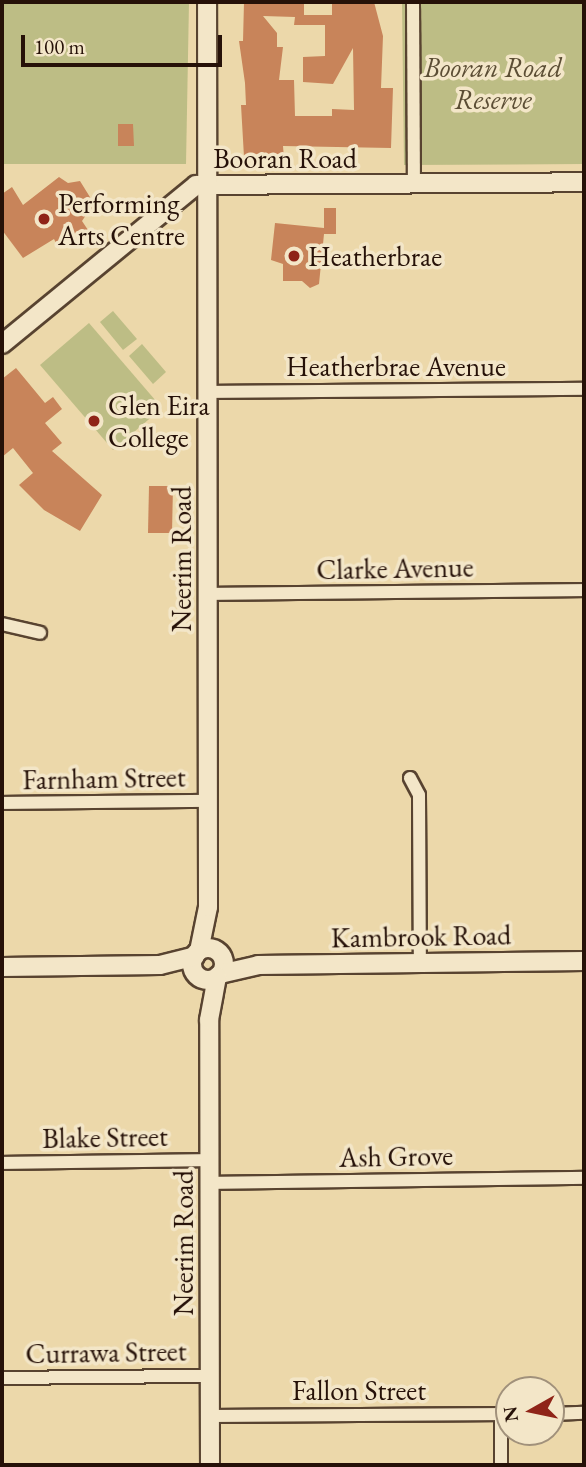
<!DOCTYPE html>
<style>
body{margin:0}
#map{position:relative;width:586px;height:1467px;overflow:hidden;background:#ecd8aa;font-family:"EB Garamond",serif}
div>[style]{position:absolute}
[style*='--x']{left:calc(var(--x)*1px);top:calc(var(--y)*1px);width:calc(var(--w)*1px);rotate:calc(var(--a)*1deg)}
.green>*{inset:0;background:#bdbd85}
.building>*{inset:0;background:#c8845a}
.roads{filter:drop-shadow(2px 0 #584330) drop-shadow(-2px 0 #584330) drop-shadow(0 2px #584330) drop-shadow(0 -2px #584330)}
.street>*{height:12px;margin:-6px;padding:0 6px;transform-origin:6px;border-radius:6px;background:#f3e6c8}
.secondary>*{height:18px;margin:-9px;padding:0 9px;transform-origin:9px;border-radius:9px;background:#f3e6c8}
.secondary>.ring{margin:-9px;padding:0;box-sizing:content-box;background:none;border:18px solid #f3e6c8;border-radius:50%}
.dots>*{width:19px;height:19px;translate:-50% -50%;box-sizing:border-box;border:4px solid #f3e6c8;border-radius:50%}
span{translate:-50% -50%;white-space:nowrap;text-align:center;line-height:1.15;-webkit-text-stroke:7px #f3e6c8;paint-order:stroke}
.park-label{font-size:28px;color:#5b4d34;font-style:italic}
.street-label{font-size:28px;color:#261108}
.poi-label{font-size:28px;color:#261108}
.left{translate:0 -50%;text-align:left}
.frame{position:absolute;inset:0;border:4px solid #261108;pointer-events:none}
.north{position:absolute;left:495px;top:1376px;width:70px;height:70px;box-sizing:border-box;background:#f3e6c8;border:2px solid #a1917b;border-radius:50%;rotate:261deg;font-size:19px;font-weight:700;line-height:28px;text-align:center;color:#261108}
.north::after{content:'';display:block;margin:auto;width:24px;height:32px;background:#8f2418;clip-path:polygon(50% 0,100% 100%,50% 72%,0 100%)}
.scale{position:absolute;left:21px;top:35px;width:201px;height:32px;box-sizing:border-box;border:4px solid #261108;border-top:0;padding-left:9px;font-size:21px;line-height:24px;white-space:nowrap;color:#261108;-webkit-text-stroke:5px #f3e6c8;paint-order:stroke}
</style>
<div id="map">
<div class="green">
<div style="clip-path:polygon(2px 2px,189px 2px,186px 164px,2px 164px)"></div>
<div style="clip-path:polygon(402px 2px,584px 2px,584px 164px,404px 165px)"></div>
<div style="clip-path:polygon(113px 311px,137px 339px,123px 350px,100px 322px)"></div>
<div style="clip-path:polygon(89px 323px,162px 408px,113px 450px,40px 365px)"></div>
<div style="clip-path:polygon(142px 344px,166px 372px,153px 384px,129px 356px)"></div>
</div>
<div class="building">
<div style="clip-path:polygon(evenodd,244px 2px,304px 2px,304px 15px,332px 15px,332px 2px,374px 2px,383px 36px,381px 88px,393px 88px,391px 148px,283px 146px,284px 159px,244px 157px,241px 105px,246px 105px,245px 83px,239px 41px,243px 41px,244px 2px,263px 16px,295px 17px,294px 25px,325px 25px,325px 56px,303px 57px,303px 82px,333px 84px,353px 48px,354px 110px,332px 109px,332px 116px,295px 116px,294px 80px,279px 80px,283px 47px,277px 47px,277px 33px,263px 16px)"></div>
<div style="clip-path:polygon(118px 124px,133px 124px,134px 146px,118px 146px)"></div>
<div style="clip-path:polygon(59px 177px,68px 183px,80px 181px,98px 210px,88px 212px,82px 221px,88px 230px,66px 236px,58px 247px,54px 239px,23px 258px,2px 230px,2px 194px,12px 187px,23px 205px)"></div>
<div style="clip-path:polygon(324px 208px,336px 208px,336px 234px,324px 234px,319px 284px,310px 288px,302px 281px,283px 281px,283px 264px,271px 260px,275px 223px,324px 228px)"></div>
<div style="clip-path:polygon(16px 368px,45px 403px,53px 397px,62px 409px,45px 423px,62px 443px,52px 451px,102px 495px,80px 531px,44px 510px,19px 485px,33px 473px,13px 448px,2px 457px,2px 379px)"></div>
<div style="clip-path:polygon(149px 486px,173px 486px,172px 533px,148px 533px)"></div>
</div>
<div class="roads">
<div class="street">
<div style="--x:413;--y:2;--w:181;--a:89.7"></div>
<div style="--x:207;--y:392;--w:377;--a:-0.5"></div>
<div style="--x:207;--y:594;--w:377;--a:-0.6"></div>
<div style="--x:2;--y:624;--w:39;--a:13"></div>
<div style="--x:410;--y:778;--w:19;--a:62"></div>
<div style="--x:419;--y:795;--w:168;--a:89.7"></div>
<div style="--x:2;--y:803;--w:206;--a:-0.6"></div>
<div style="--x:2;--y:1163;--w:207;--a:-0.8"></div>
<div style="--x:209;--y:1183;--w:375;--a:-0.8"></div>
<div style="--x:2;--y:1378;--w:208;--a:-0.6"></div>
<div style="--x:551;--y:1414;--w:33;--a:-2"></div>
<div style="--x:210;--y:1416;--w:299;--a:-0.4"></div>
<div style="--x:501;--y:1465;--w:51;--a:-90"></div>
</div>
<div class="secondary">
<div style="--x:2;--y:344;--w:251;--a:-39.3"></div>
<div style="--x:196;--y:185;--w:388;--a:-0.4"></div>
<div class="ring" style="left:192px;top:948px;width:14px;height:14px"></div>
<div style="--x:199;--y:951;--w:45;--a:-78.4"></div>
<div style="--x:208;--y:907;--w:905;--a:-90.06"></div>
<div style="--x:2;--y:967;--w:158;--a:-0.7"></div>
<div style="--x:160;--y:965;--w:36;--a:-14"></div>
<div style="--x:220;--y:974;--w:39;--a:-13"></div>
<div style="--x:258;--y:965;--w:326;--a:-0.7"></div>
<div style="--x:210;--y:1465;--w:445;--a:-90.1"></div>
<div style="--x:209;--y:1020;--w:44;--a:-79.5"></div>
</div>
</div>
<div class="dots">
<div style="left:44px;top:219px;background:#8f2418"></div>
<div style="left:294px;top:256px;background:#8f2418"></div>
<div style="left:94px;top:421px;background:#8f2418"></div>
</div>
<div class="park-label">
<span style="left:493px;top:83px">Booran Road<br>Reserve</span>
</div>
<div class="street-label">
<span style="left:285px;top:158px">Booran Road</span>
<span style="left:396px;top:366px">Heatherbrae Avenue</span>
<span style="left:181px;top:559px;rotate:-90deg">Neerim Road</span>
<span style="left:395px;top:568px;rotate:-1deg">Clarke Avenue</span>
<span style="left:104px;top:778px;rotate:-1deg">Farnham Street</span>
<span style="left:421px;top:936px;rotate:-1deg">Kambrook Road</span>
<span style="left:105px;top:1137px;rotate:-1deg">Blake Street</span>
<span style="left:396px;top:1156px;rotate:-1deg">Ash Grove</span>
<span style="left:183px;top:1243px;rotate:-90deg">Neerim Road</span>
<span style="left:106px;top:1352px;rotate:-1deg">Currawa Street</span>
<span style="left:359px;top:1390px">Fallon Street</span>
</div>
<div class="poi-label">
<span class="left" style="left:58px;top:219px">Performing<br>Arts Centre</span>
<span class="left" style="left:308px;top:256px">Heatherbrae</span>
<span class="left" style="left:108px;top:421px">Glen Eira<br>College</span>
</div>
<div class="frame"></div>
<div class="north">N</div>
<div class="scale">100 m</div>
</div>
